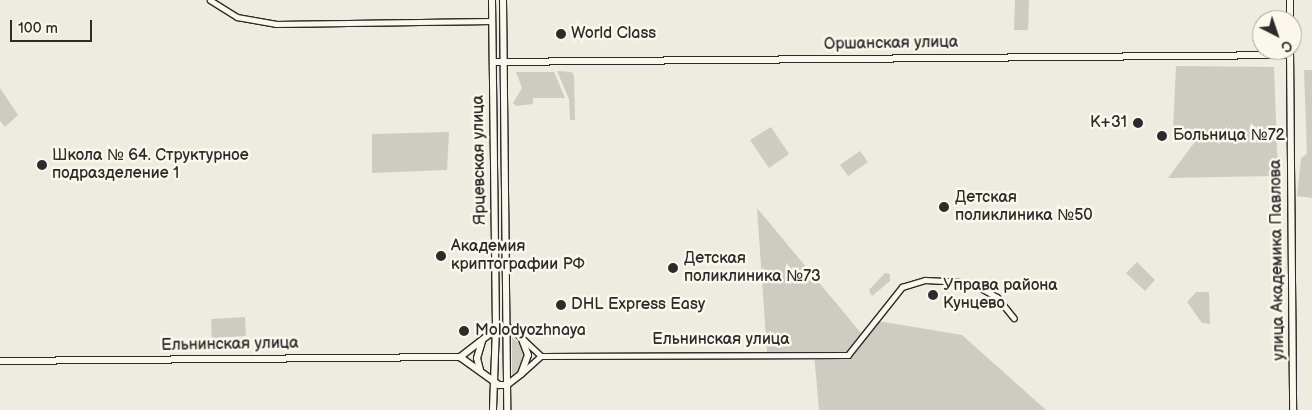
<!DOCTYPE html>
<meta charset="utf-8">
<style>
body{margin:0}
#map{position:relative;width:1312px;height:410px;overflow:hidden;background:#eeebe0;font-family:"Balsamiq Sans",sans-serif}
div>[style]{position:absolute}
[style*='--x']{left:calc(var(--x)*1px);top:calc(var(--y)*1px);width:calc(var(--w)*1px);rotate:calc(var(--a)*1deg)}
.green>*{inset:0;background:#cecbc2}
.roads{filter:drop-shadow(1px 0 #2b2b2b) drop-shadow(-1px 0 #2b2b2b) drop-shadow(0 1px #2b2b2b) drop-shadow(0 -1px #2b2b2b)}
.street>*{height:4.5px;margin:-2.25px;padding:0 2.25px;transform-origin:2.25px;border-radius:2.25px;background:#fbf7ec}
.secondary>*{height:6px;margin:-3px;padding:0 3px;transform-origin:3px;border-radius:3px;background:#fbf7ec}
.dots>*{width:14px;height:14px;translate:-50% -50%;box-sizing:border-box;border:2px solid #fbf7ec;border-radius:50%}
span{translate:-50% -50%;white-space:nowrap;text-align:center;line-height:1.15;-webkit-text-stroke:5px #fbf7ec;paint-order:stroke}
.poi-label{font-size:16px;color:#2b2b2b}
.left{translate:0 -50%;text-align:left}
.right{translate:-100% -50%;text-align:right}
.street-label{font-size:16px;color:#2b2b2b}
.north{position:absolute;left:1252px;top:10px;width:50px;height:50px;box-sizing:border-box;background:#fbf7ec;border:1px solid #a8a59f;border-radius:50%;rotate:139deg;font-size:14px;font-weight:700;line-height:20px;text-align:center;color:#2b2b2b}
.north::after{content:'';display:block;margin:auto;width:18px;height:22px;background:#2b2b2b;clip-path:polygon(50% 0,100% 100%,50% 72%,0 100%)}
.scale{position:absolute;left:10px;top:20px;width:82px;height:22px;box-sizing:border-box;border:2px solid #2b2b2b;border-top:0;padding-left:6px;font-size:15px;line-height:18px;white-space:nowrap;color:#2b2b2b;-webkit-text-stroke:4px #fbf7ec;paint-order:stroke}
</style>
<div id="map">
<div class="green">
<div style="clip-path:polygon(1015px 0,1029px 0,1028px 30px,1014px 30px)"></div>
<div style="clip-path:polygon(1176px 66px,1274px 67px,1278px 176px,1168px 178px,1194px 143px,1173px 129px)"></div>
<div style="clip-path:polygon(1304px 70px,1312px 70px,1312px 198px,1297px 196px,1301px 158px,1307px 154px)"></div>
<div style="clip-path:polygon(557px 71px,572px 72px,574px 76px,575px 120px,570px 120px,569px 99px)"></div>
<div style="clip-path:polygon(516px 72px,554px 72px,565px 98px,533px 98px,533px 104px,516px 106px,513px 103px,522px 88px)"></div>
<div style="clip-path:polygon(0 88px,18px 115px,5px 127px,0 121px)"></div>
<div style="clip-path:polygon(771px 127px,789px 154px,769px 168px,750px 140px)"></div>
<div style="clip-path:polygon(449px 132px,447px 170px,372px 173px,372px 134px)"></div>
<div style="clip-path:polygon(860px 151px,868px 162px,848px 176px,840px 165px)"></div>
<div style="clip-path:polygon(757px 208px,861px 333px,872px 320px,962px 335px,1046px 410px,819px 410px,814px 353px,767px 352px)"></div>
<div style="clip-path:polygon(1137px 262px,1155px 280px,1145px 291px,1126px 273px)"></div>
<div style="clip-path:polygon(885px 273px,890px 274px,890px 281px,872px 296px,869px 290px)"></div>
<div style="clip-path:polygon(1196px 292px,1209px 292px,1210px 324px,1202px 323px,1187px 302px)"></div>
<div style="clip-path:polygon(245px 317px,246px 336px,212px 338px,211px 319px)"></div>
<div style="clip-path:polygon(512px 337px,522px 346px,525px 356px,521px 368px,512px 375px)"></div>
</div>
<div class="roads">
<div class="street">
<div style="--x:210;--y:0;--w:32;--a:32"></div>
<div style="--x:237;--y:17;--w:40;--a:10"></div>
<div style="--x:276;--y:24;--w:216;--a:-0.8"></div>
<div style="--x:522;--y:338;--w:26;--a:43"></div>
<div style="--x:541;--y:356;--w:307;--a:-0.2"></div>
<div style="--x:848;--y:355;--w:87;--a:-51.5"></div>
<div style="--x:902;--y:287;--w:24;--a:-17"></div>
<div style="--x:925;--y:280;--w:34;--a:3"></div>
<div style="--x:959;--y:282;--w:21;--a:14"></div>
<div style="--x:979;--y:287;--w:21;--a:29"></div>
<div style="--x:997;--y:297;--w:27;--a:51"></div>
<div style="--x:522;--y:373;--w:25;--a:-42"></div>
</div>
<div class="secondary">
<div style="--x:492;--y:0;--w:327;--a:89.3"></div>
<div style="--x:496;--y:327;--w:83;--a:92.1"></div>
<div style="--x:503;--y:0;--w:410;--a:89.4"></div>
<div style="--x:1290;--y:0;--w:20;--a:90"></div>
<div style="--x:1290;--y:50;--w:360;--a:89.5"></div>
<div style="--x:493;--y:62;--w:797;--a:-0.5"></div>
<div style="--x:0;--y:361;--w:460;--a:-0.5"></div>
<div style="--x:460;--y:357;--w:48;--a:35.7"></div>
<div style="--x:499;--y:385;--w:8;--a:0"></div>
<div style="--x:507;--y:385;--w:18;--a:-38"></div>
<div style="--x:521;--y:374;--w:20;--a:-70"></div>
<div style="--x:528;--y:355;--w:19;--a:-111"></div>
<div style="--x:521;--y:337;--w:13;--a:-141"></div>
<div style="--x:511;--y:329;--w:11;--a:-165"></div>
<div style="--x:500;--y:326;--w:51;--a:142.2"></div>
<div style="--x:480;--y:370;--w:12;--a:-104"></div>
<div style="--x:477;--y:358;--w:17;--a:-73"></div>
</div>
</div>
<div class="dots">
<div style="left:561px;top:34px;background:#2b2b2b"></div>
<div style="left:1138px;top:123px;background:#2b2b2b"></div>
<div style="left:1162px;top:136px;background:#2b2b2b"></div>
<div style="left:42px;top:165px;background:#2b2b2b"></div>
<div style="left:944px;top:207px;background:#2b2b2b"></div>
<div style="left:441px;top:256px;background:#2b2b2b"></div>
<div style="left:673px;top:268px;background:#2b2b2b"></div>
<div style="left:933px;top:295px;background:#2b2b2b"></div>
<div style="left:561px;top:305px;background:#2b2b2b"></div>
<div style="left:464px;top:331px;background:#2b2b2b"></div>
</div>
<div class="poi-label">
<span class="left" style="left:571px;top:34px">World Class</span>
<span class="right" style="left:1127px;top:123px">К+31</span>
<span class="left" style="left:1173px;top:136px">Больница №72</span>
<span class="left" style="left:52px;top:165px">Школа № 64. Структурное<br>подразделение 1</span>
<span class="left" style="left:955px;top:207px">Детская<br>поликлиника №50</span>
<span class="left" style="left:451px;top:256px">Академия<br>криптографии РФ</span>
<span class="left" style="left:684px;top:268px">Детская<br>поликлиника №73</span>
<span class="left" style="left:943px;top:295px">Управа района<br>Кунцево</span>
<span class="left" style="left:571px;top:305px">DHL Express Easy</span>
<span class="left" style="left:475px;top:331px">Molodyozhnaya</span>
</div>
<div class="street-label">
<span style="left:891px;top:44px;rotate:-1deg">Оршанская улица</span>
<span style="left:480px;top:160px;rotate:-91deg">Ярцевская улица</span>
<span style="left:1278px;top:260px;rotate:-91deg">улица Академика Павлова</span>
<span style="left:721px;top:340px">Ельнинская улица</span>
<span style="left:230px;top:345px;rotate:-1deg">Ельнинская улица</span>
</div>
<div class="north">С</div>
<div class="scale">100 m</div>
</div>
